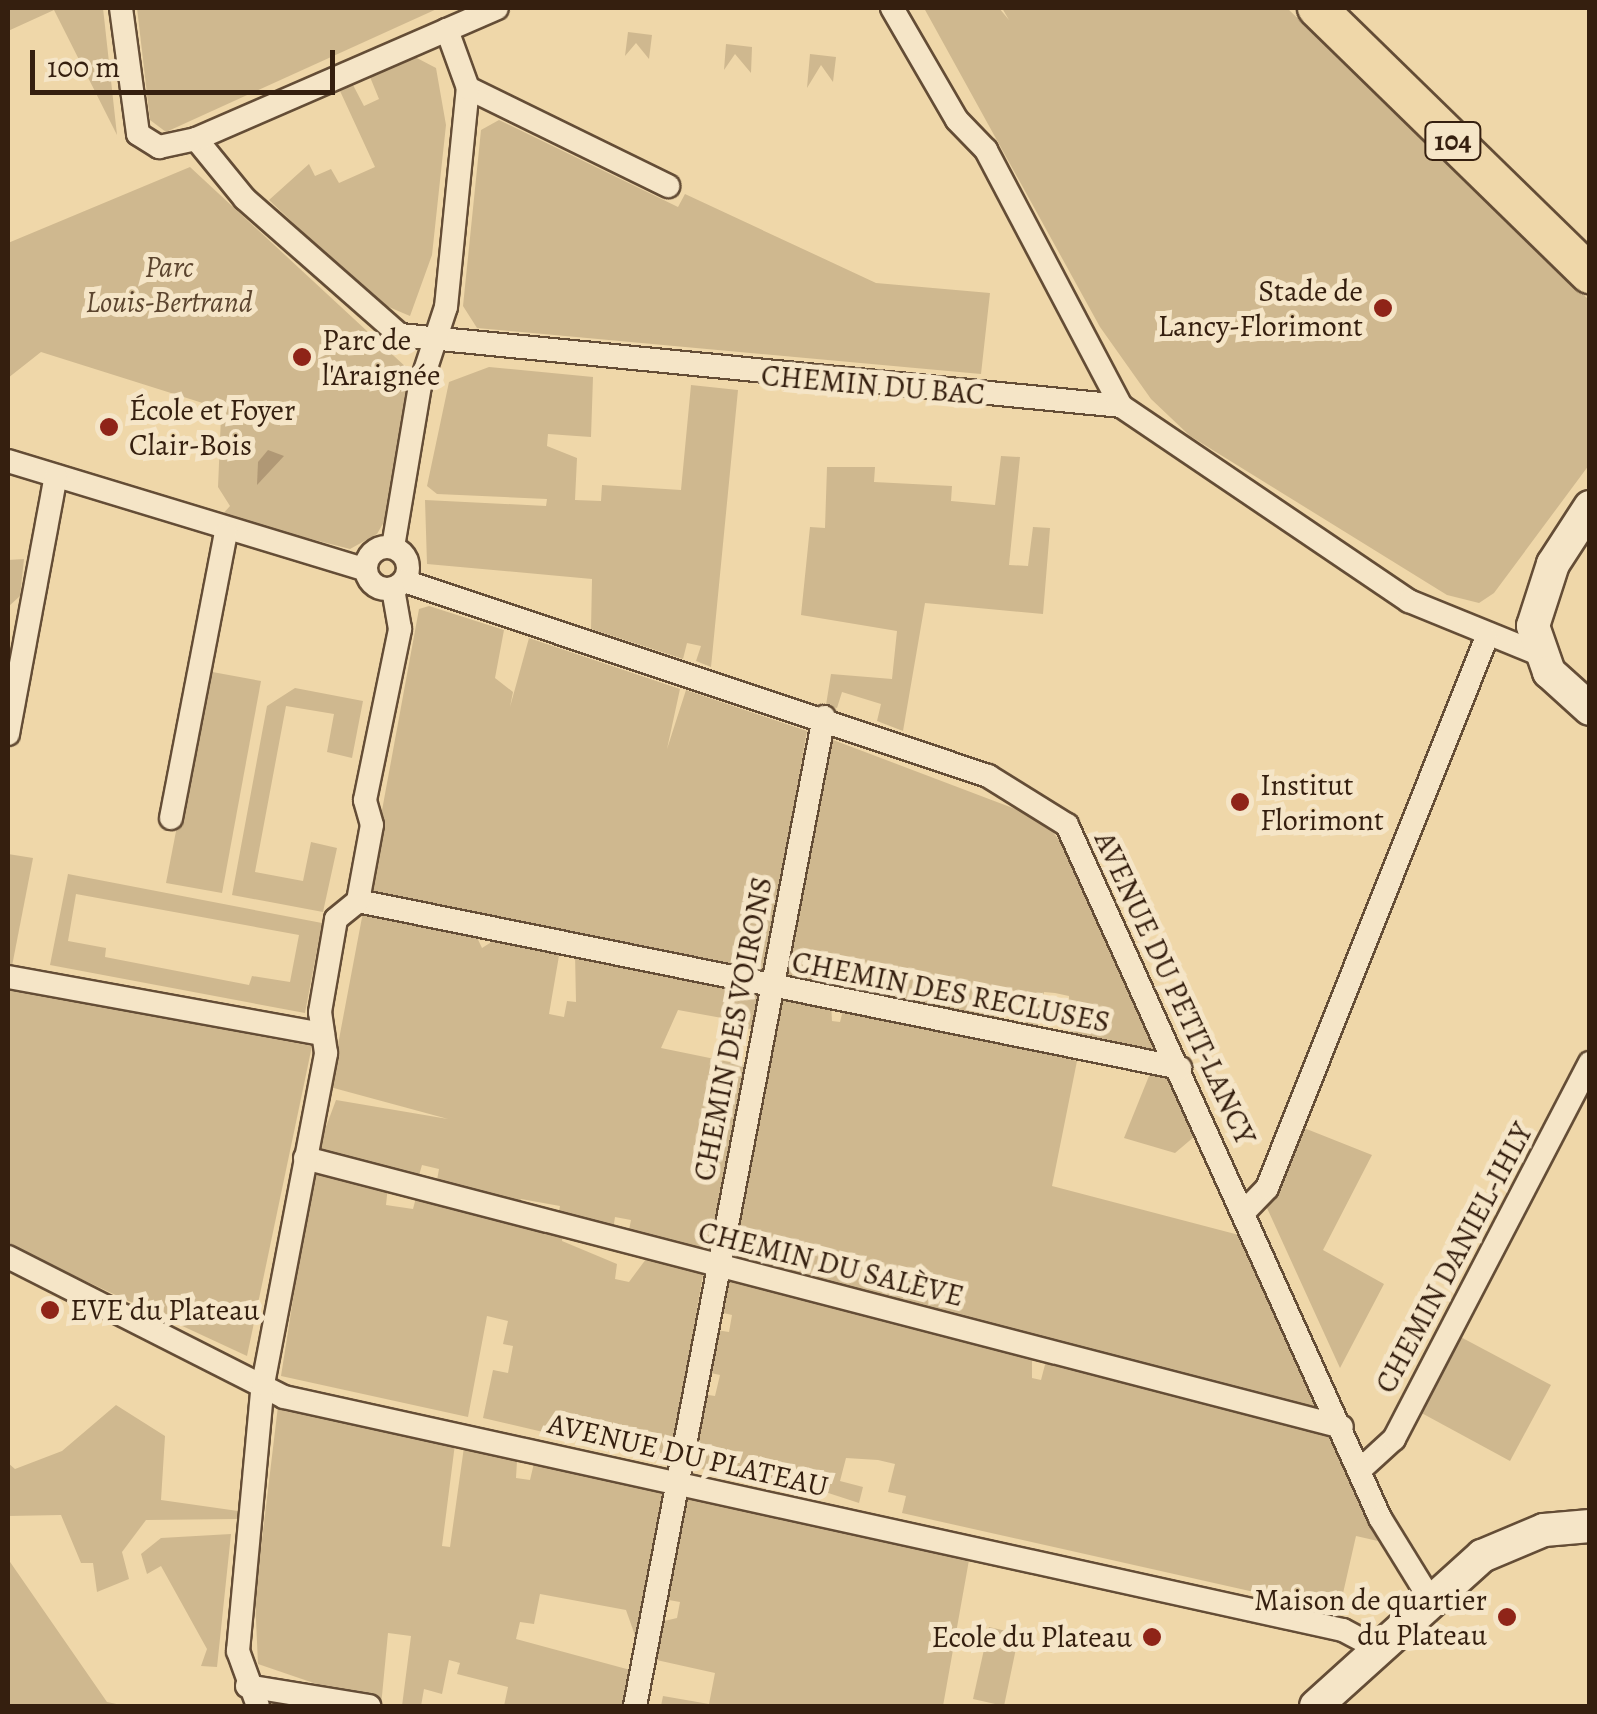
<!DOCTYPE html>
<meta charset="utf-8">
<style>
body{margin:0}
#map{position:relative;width:1597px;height:1714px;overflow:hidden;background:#efd7a9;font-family:Alegreya,serif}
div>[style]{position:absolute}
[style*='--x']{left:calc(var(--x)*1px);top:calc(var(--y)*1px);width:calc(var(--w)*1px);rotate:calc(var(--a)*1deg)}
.green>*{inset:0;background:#cfb88f}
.water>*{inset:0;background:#b09875}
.roads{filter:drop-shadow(2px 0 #644d36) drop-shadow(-2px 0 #644d36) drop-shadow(0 2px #644d36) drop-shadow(0 -2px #644d36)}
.street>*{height:22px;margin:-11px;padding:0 11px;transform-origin:11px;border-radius:11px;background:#f5e5c7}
.street>.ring{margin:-11px;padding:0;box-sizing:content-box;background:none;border:22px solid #f5e5c7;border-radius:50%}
.secondary>*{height:32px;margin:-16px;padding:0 16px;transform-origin:16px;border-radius:16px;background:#f5e5c7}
.primary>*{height:38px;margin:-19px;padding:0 19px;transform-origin:19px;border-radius:19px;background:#efd7a9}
.dots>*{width:28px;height:28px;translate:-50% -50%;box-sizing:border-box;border:5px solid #f5e5c7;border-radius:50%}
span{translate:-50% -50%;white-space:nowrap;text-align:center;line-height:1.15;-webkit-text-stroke:10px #f5e5c7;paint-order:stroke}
.shield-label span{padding:2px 8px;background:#f5e5c7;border:2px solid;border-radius:8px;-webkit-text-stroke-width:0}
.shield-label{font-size:28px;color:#351f0f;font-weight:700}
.park-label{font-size:30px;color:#5c452f;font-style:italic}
.poi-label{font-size:30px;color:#351f0f}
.right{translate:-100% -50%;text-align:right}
.left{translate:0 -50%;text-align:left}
.street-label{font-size:30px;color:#351f0f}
.frame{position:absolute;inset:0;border:10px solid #351f0f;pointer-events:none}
.scale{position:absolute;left:30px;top:50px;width:305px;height:45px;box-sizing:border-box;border:5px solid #351f0f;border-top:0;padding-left:12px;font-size:30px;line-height:35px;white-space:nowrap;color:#351f0f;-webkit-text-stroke:8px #f5e5c7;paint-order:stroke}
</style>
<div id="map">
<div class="green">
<div style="clip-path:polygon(8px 8px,103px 8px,117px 135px,54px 10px,8px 31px)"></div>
<div style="clip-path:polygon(137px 8px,439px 8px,166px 132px,150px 120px)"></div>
<div style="clip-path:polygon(924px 8px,999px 8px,1009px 20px,1002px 8px,1287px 8px,1589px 300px,1589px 465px,1494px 593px,1479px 603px,1447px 595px,1190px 436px,1151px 399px,1100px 327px)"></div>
<div style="clip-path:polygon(628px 32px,652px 35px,649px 59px,636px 43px,625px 56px)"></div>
<div style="clip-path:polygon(726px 44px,752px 47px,751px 73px,735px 54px,724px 70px)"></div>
<div style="clip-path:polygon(810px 54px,836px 57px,833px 82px,821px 65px,807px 88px)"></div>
<div style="clip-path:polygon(415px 57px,436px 68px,446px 125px,432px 255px,410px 316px,377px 302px,269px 200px,309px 164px,315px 176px,331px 169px,339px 183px,375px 167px,340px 91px,353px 85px,364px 106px,379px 99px,370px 77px)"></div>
<div style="clip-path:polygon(499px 120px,678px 207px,685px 194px,876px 283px,990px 293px,981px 374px,477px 328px,463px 306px,481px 130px)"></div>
<div style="clip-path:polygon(190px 167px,408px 369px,392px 508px,377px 534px,350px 549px,221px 516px,230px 506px,218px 487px,221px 416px,209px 405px,41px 352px,8px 378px,8px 243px)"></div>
<div style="clip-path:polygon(489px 367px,593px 377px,591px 437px,548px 434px,547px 446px,577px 458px,575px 500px,601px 501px,602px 485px,681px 490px,691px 385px,738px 390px,711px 667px,696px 661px,701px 646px,687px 643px,683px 659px,591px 629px,592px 579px,427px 564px,425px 500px,546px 506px,547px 499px,437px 494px,427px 486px,449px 382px)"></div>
<div style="clip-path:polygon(1001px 456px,1020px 457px,1009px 565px,1028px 566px,1033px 527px,1050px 528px,1043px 614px,925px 603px,903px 731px,877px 721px,881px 704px,842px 692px,837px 708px,826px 705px,831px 674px,892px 679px,897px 631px,801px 615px,810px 527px,825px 528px,827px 467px,875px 467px,874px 482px,952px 486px,951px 501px,995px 505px)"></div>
<div style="clip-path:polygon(24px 559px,20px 596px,8px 607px,8px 560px)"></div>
<div style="clip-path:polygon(429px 606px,504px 630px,495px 678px,513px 692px,510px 707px,529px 638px,680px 689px,667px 749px,686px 690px,807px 731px,765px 973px,367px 892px,419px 609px)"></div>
<div style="clip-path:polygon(207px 671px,261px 681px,222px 893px,166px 883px)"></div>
<div style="clip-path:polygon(295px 688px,363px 701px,352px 758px,327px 752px,334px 714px,286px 706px,255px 872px,303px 881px,311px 842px,337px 848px,323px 912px,232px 895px,267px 706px)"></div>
<div style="clip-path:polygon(828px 738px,1042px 819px,1065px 847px,1157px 1049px,1151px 1055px,1070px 1039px,1069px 996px,1055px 993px,1044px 992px,1037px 1032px,1025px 1030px,1026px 999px,1000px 996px,996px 1023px,785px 981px)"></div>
<div style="clip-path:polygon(8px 854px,33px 858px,12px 966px,8px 965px)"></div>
<div style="clip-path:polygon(evenodd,68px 874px,322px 923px,305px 1013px,50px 965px,68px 874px,76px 894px,299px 935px,290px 982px,252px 976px,249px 985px,105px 957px,106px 948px,68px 941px,76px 894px)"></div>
<div style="clip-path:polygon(363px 912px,474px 931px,482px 948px,501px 936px,560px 950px,549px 1014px,564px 1017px,567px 1001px,576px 1002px,575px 953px,762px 995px,756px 1030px,740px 1027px,736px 1049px,728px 1048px,733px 1020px,678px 1010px,661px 1048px,744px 1065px,713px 1253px,628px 1235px,631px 1220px,615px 1217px,613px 1230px,558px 1216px,560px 1206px,521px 1199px,519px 1207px,436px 1186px,439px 1169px,422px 1165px,418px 1179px,318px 1148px,336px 1100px,448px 1119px,330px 1087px)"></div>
<div style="clip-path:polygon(8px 989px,312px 1046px,247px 1356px,8px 1245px)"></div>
<div style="clip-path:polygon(778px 998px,831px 1003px,832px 1021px,840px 1022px,844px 1006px,1077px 1061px,1052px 1186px,1239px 1235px,1320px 1415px,731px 1263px)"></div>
<div style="clip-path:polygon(1151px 1071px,1170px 1077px,1195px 1136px,1175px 1153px,1124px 1138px)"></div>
<div style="clip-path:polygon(1299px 1126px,1372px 1155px,1323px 1250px,1384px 1284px,1340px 1368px,1267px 1208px)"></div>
<div style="clip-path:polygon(313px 1172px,388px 1186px,386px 1205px,413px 1209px,417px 1194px,563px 1231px,562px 1241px,617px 1264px,615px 1279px,629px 1282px,649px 1255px,704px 1269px,671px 1462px,483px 1418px,493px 1370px,508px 1373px,513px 1346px,503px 1344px,508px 1321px,487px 1316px,468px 1417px,281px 1376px)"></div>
<div style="clip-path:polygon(730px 1276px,1032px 1353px,1032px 1378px,1041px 1380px,1047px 1357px,1328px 1430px,1378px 1541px,1356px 1536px,1339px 1611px,902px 1513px,906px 1496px,888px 1492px,895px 1464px,878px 1460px,846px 1458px,840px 1481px,863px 1487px,859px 1503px,773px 1475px,770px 1484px,693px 1467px,702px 1394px,715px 1396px,720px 1375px,706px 1372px,716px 1330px,729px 1332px,732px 1315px,719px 1312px)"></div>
<div style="clip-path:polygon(1455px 1334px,1551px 1385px,1510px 1461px,1416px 1410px)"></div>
<div style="clip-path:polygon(116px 1405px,165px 1436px,161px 1500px,238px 1511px,237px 1519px,146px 1520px,122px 1552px,129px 1579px,97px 1592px,93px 1563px,81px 1563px,61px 1515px,8px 1516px,8px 1463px,15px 1469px,62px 1451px)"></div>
<div style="clip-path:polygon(278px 1406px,455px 1444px,442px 1546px,450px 1547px,464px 1447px,517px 1461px,516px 1478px,530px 1480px,534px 1463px,663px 1492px,638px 1644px,626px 1610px,540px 1594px,534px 1624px,520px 1622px,516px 1639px,634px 1671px,626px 1706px,504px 1706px,508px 1687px,457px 1674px,460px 1663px,449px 1660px,442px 1694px,424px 1689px,421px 1706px,402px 1706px,411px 1636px,388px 1633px,381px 1706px,258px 1664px,255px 1598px)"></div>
<div style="clip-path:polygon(682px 1497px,969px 1560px,943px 1706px,661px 1706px,663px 1696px,709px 1704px,715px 1673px,652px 1659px,660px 1622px,677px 1618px,680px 1602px,663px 1599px)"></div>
<div style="clip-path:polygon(231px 1534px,217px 1667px,201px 1666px,207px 1649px,161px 1566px,147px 1574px,141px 1554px,161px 1538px)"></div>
<div style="clip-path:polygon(8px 1559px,107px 1702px,126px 1706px,8px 1706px)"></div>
<div style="clip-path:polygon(989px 1627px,1019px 1634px,1004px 1706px,973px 1699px)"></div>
</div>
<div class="water">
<div style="clip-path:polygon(268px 450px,284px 456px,257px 485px,258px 462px)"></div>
</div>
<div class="roads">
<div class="street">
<div style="--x:121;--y:8;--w:127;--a:82.3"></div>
<div style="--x:138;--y:134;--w:25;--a:32"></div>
<div style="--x:159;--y:147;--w:38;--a:-12"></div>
<div style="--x:196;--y:139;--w:77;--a:50.8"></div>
<div style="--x:245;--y:199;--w:206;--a:41.3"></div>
<div style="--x:400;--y:335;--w:724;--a:5.62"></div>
<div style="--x:1121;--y:406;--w:348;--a:34.1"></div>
<div style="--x:1409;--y:601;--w:140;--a:22.2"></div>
<div style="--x:892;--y:8;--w:129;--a:59.9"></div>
<div style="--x:957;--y:120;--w:42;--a:46"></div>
<div style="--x:986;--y:150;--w:289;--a:62.2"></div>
<div style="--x:468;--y:88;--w:223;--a:26.1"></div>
<div style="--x:196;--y:139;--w:328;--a:-23.5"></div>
<div style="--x:8;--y:461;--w:374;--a:16.9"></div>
<div class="ring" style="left:366px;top:547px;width:20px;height:20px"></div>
<div style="--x:393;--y:547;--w:163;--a:-80.5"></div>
<div style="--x:420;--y:386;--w:83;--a:-71.8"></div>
<div style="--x:446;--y:307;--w:220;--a:-84.3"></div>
<div style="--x:468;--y:88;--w:62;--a:-109.9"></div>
<div style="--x:404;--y:581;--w:616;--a:18.46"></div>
<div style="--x:988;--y:776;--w:93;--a:31.8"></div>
<div style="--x:1067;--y:825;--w:760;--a:65.69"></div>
<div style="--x:1380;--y:1518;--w:95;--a:58.3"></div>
<div style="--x:8;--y:734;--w:262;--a:-79.5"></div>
<div style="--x:171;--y:818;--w:290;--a:-79.1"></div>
<div style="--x:358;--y:901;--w:839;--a:11.48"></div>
<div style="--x:8;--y:977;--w:320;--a:10.3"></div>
<div style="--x:305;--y:1158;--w:1071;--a:14.54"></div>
<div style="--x:1244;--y:1212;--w:33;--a:-46"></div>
<div style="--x:1267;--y:1188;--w:591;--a:-68.25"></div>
<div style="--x:8;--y:1257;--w:309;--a:26.9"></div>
<div style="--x:284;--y:1397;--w:1084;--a:12.41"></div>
<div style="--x:1343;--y:1630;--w:38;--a:28"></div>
<div style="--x:1360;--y:1470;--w:46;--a:-42.4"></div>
<div style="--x:1394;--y:1439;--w:424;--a:-62.5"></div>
<div style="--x:247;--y:1686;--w:124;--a:9.3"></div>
<div style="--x:258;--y:1706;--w:59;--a:-110"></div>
<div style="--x:238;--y:1651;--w:268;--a:-84.7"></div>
<div style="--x:263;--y:1384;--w:337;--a:-79.2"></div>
<div style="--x:326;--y:1053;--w:41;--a:-98.3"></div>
<div style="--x:320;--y:1012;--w:94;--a:-80.2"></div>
<div style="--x:336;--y:919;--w:28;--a:-39"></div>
<div style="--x:358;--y:901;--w:77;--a:-79.6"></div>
<div style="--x:372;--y:825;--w:26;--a:-106"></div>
<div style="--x:365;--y:800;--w:175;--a:-78.4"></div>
<div style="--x:400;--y:629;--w:41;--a:-99.9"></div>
<div style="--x:635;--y:1706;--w:1007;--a:-79.18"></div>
</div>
<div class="secondary">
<div style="--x:1590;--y:507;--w:68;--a:123"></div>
<div style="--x:1553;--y:564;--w:65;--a:107.9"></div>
<div style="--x:1533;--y:626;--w:49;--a:70.8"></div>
<div style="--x:1549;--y:672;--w:55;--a:42.1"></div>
<div style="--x:1316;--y:1706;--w:224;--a:-42.1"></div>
<div style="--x:1482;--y:1556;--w:67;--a:-22.8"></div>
<div style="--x:1544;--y:1530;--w:46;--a:-5"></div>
</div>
<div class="primary">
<div style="--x:1317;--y:8;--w:381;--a:44.3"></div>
</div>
</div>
<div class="dots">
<div style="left:1383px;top:308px;background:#8f2418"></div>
<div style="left:302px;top:357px;background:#8f2418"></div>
<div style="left:109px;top:427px;background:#8f2418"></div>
<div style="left:1240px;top:802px;background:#8f2418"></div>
<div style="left:50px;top:1310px;background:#8f2418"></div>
<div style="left:1507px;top:1617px;background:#8f2418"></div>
<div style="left:1152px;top:1637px;background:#8f2418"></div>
</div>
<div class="shield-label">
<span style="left:1453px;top:141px">104</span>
</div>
<div class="park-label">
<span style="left:169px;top:284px">Parc<br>Louis-Bertrand</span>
</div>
<div class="poi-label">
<span class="right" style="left:1363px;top:308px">Stade de<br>Lancy-Florimont</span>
<span class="left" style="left:322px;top:357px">Parc de<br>l'Araignée</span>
<span class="left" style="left:129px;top:427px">École et Foyer<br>Clair-Bois</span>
<span class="left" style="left:1260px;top:802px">Institut<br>Florimont</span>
<span class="left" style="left:70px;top:1310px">EVE du Plateau</span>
<span class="right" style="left:1487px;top:1617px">Maison de quartier<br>du Plateau</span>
<span class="right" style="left:1132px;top:1637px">Ecole du Plateau</span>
</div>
<div class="street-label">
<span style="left:873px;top:385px;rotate:5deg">CHEMIN DU BAC</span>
<span style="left:1175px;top:988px;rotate:65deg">AVENUE DU PETIT-LANCY</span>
<span style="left:951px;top:992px;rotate:11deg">CHEMIN DES RECLUSES</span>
<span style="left:733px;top:1029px;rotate:-79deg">CHEMIN DES VOIRONS</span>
<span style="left:1454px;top:1258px;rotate:-62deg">CHEMIN DANIEL-IHLY</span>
<span style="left:831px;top:1264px;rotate:14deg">CHEMIN DU SALÈVE</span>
<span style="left:688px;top:1455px;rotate:13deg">AVENUE DU PLATEAU</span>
</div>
<div class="frame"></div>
<div class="scale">100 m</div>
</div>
